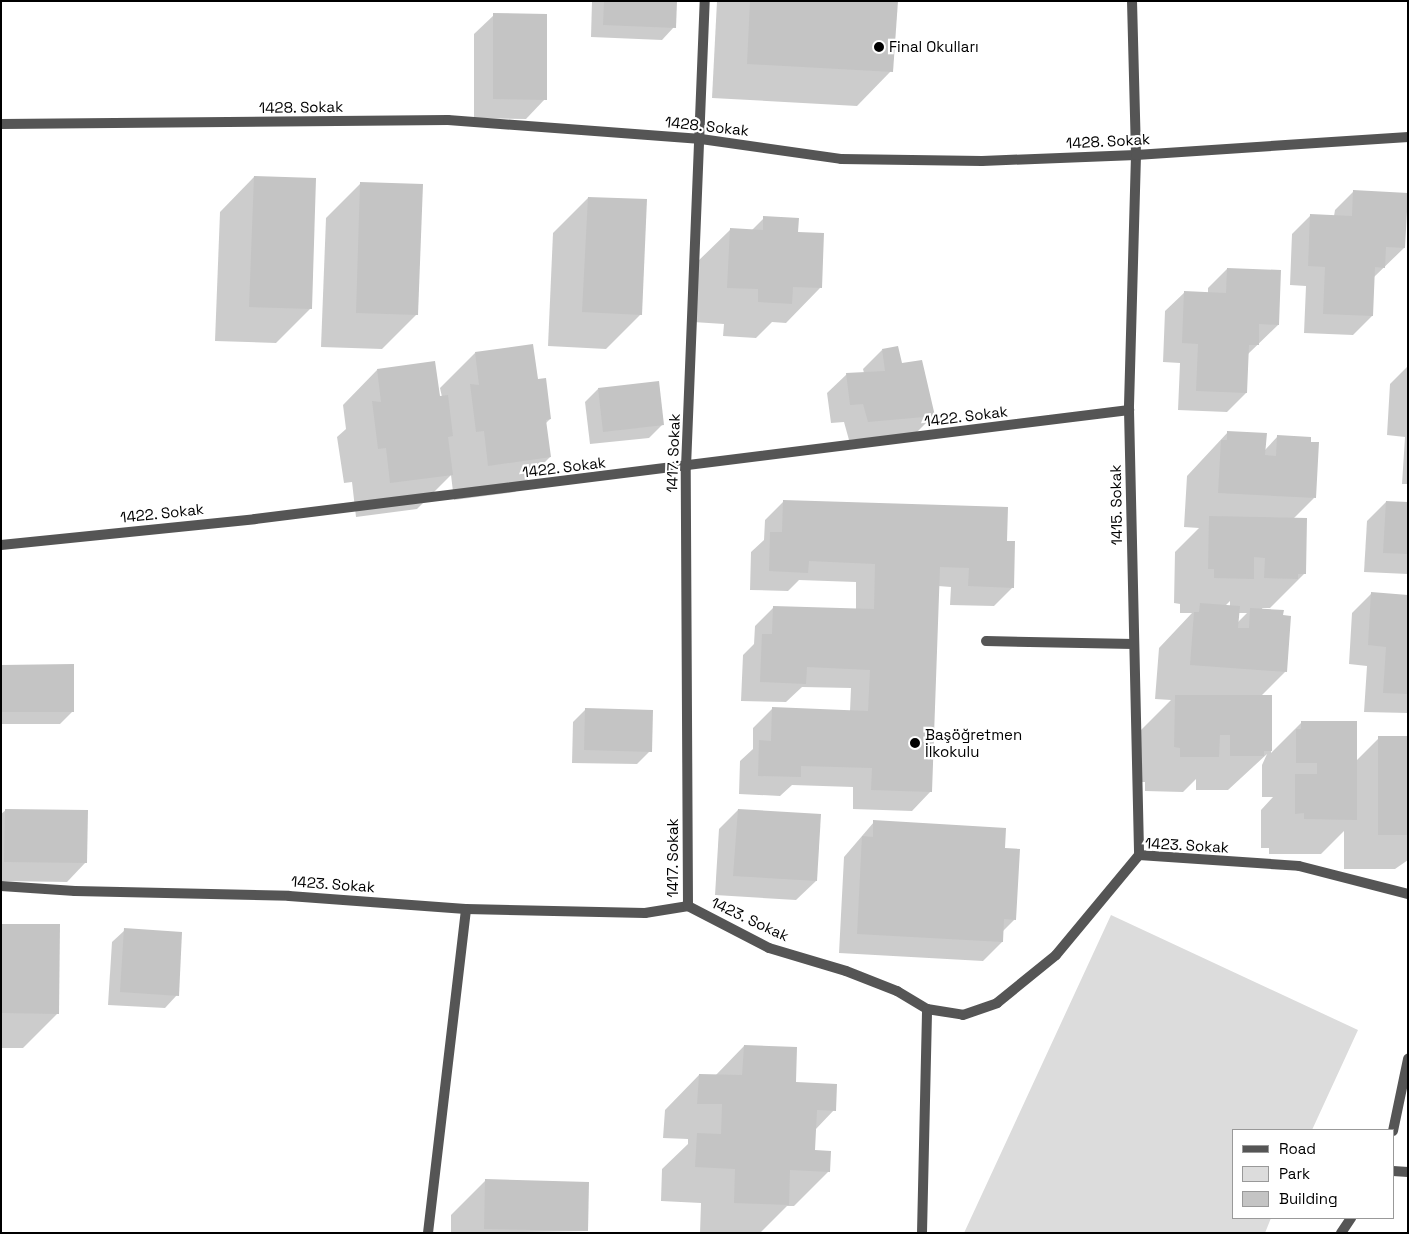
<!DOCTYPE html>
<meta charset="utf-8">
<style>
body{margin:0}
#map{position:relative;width:1409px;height:1234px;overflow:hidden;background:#fff;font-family:"Space Grotesk",sans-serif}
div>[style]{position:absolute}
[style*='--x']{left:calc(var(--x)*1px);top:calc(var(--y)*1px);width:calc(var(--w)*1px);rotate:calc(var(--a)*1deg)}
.green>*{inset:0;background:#dcdcdc}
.shadow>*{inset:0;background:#0003}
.building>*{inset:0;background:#c4c4c4}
.lane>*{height:10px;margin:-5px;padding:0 5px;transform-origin:5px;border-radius:5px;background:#555}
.street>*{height:10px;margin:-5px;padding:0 5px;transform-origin:5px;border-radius:5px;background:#555}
.dots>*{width:14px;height:14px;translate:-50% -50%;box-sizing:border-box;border:2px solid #fff;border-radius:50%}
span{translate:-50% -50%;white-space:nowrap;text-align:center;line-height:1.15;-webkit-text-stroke:4.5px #fff;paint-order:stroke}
.poi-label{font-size:15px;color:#000}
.left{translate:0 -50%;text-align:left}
.street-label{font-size:15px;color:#000}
.frame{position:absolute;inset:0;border:2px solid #000;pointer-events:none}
.legend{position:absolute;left:1232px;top:1129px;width:162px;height:90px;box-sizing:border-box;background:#fff;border:1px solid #999;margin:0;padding:6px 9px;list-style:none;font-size:15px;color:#000}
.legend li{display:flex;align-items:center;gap:10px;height:25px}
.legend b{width:25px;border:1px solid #999}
</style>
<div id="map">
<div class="green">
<div style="clip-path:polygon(1111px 915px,1358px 1030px,1312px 1130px,1233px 1130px,1233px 1218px,1271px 1218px,1265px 1233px,964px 1233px)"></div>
</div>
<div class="shadow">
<div style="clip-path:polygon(592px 1px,675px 1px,674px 27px,662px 40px,591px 37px)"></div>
<div style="clip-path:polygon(717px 1px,896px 1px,891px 71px,857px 106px,712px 98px)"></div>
<div style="clip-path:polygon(494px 15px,545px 99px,526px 119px,474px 118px,474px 34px)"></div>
<div style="clip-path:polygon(254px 177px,310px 309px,276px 343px,215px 341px,220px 212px)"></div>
<div style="clip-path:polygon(361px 183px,417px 314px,382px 349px,321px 347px,326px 218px)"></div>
<div style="clip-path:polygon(1354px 191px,1404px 248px,1374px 277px,1372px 316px,1353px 335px,1304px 333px,1306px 286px,1290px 285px,1292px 234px,1311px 215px,1334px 216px,1335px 210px)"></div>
<div style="clip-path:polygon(588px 198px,641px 314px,606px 349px,548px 346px,553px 233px)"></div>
<div style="clip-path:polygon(764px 218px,797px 233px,820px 288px,786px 323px,772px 322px,756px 338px,723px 336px,724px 324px,693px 322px,695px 264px,730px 230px,751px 231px)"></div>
<div style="clip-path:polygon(1227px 269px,1278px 325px,1247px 355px,1246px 393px,1227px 412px,1178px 410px,1180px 363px,1163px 362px,1165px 311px,1185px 292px,1208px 293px,1208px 288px)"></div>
<div style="clip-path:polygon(882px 350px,901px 364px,933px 416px,914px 435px,849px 440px,844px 422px,831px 423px,827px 393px,847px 374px,864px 373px,863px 369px)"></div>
<div style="clip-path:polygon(475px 353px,536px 381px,550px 419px,545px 424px,550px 457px,515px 492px,454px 500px,451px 475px,417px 509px,356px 517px,352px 482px,344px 483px,337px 437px,346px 429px,343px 405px,377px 370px,442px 397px,440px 388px)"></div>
<div style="clip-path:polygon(1408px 366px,1408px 484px,1402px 484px,1405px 437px,1387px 435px,1390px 384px)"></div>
<div style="clip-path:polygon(598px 389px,662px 425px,649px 438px,590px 444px,585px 402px)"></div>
<div style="clip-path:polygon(evenodd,1228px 432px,1265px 450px,1278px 436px,1314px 498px,1293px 519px,1305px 573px,1270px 608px,1262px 608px,1286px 671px,1261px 696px,1271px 697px,1271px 753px,1302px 722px,1356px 761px,1379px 738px,1408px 738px,1408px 860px,1395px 869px,1344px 869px,1344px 831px,1321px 854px,1269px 854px,1269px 848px,1261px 848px,1261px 810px,1273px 797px,1262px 797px,1262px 765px,1267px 754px,1228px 790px,1196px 790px,1196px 779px,1183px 792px,1145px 791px,1145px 782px,1140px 782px,1140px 731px,1171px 700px,1155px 699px,1159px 648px,1192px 613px,1180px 613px,1180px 604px,1174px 603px,1175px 552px,1199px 528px,1184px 527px,1187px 476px,1228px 432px,1230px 601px,1230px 607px,1225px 606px,1230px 601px,1228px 432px,1238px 613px,1247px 613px,1237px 623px,1238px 613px)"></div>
<div style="clip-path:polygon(784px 501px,1005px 542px,1013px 587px,994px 606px,950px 605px,951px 587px,938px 586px,931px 791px,912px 811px,853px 809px,853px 787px,792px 785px,780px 796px,739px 794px,740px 761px,753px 749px,753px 728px,772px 709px,850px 711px,851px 688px,802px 687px,786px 702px,741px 701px,743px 655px,754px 644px,755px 626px,774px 607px,856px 610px,856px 582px,799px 580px,788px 591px,750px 590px,751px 552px,764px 540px,765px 520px)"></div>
<div style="clip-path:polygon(1386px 502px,1408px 503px,1408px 574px,1364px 572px,1367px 521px)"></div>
<div style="clip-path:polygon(1371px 594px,1408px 597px,1408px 713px,1364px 712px,1367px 666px,1349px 664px,1352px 613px)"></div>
<div style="clip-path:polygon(1px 666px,73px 711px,60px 724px,1px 724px)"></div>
<div style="clip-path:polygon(586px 709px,650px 751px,637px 764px,572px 763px,573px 722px)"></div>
<div style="clip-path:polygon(6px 810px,86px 862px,67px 882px,1px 881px,1px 814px)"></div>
<div style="clip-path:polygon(738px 810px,816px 881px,796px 900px,715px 895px,719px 829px)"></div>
<div style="clip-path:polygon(874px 822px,1004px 850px,1015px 919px,1002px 932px,1002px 942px,983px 961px,839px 953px,844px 857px)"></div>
<div style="clip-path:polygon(1px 925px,58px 1013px,23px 1048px,1px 1048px)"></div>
<div style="clip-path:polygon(125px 930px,177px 995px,165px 1008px,108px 1005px,112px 942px)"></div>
<div style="clip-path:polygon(744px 1046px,834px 1110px,815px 1130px,814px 1151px,829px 1171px,794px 1206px,787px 1206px,760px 1233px,700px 1233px,701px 1203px,661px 1201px,662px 1169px,688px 1144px,688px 1139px,663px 1138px,665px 1110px,699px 1075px,715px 1076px)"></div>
<div style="clip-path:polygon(486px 1180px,587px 1231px,451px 1233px,451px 1215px)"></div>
</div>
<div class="building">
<div style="clip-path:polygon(604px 1px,677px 1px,676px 28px,603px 25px)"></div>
<div style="clip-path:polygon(750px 1px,898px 1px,893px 72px,747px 64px)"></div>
<div style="clip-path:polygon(493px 13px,547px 14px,547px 100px,493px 99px)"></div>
<div style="clip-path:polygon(254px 176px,316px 178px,312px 309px,249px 307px)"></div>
<div style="clip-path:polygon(360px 182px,423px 184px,418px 315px,356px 313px)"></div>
<div style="clip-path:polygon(1353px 190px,1408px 193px,1405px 248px,1386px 247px,1385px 268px,1375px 267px,1373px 316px,1323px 314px,1325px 267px,1308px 266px,1310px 214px,1352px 216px)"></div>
<div style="clip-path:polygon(588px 197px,647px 199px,642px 315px,582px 312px)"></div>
<div style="clip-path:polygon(763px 216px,799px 218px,798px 232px,824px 233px,822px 288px,793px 287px,792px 304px,758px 302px,758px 289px,727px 288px,730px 228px,763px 230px)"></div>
<div style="clip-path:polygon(1227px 268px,1281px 270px,1279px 325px,1259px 324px,1259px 345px,1249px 345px,1247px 393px,1196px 391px,1198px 344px,1182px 343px,1184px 291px,1226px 293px)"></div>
<div style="clip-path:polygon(533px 344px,538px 379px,546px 378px,551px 419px,546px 420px,551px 457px,488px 466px,484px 431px,476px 432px,470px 384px,479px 385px,475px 352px)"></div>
<div style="clip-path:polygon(898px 346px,902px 363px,922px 360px,935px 416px,868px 422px,863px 404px,850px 405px,846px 373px,885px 371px,882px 349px)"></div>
<div style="clip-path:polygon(435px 361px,440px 396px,448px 395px,453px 436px,448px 437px,453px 475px,390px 483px,386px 448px,378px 449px,372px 401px,381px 402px,377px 369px)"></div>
<div style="clip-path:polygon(659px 381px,664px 425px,603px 432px,598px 388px)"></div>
<div style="clip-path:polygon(1227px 431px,1267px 433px,1265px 455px,1276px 456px,1277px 435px,1311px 437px,1311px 442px,1319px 442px,1316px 498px,1218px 493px,1221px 440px,1227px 440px)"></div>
<div style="clip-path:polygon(783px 500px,1008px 507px,1007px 541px,1015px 541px,1014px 588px,968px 586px,969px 568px,940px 567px,932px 792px,871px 790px,872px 768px,801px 766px,801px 777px,758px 776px,759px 740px,771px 741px,772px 707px,868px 711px,870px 670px,807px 667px,806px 684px,760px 682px,762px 634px,772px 634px,773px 606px,874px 609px,875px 564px,809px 561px,808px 573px,769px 571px,770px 532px,782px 532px)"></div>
<div style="clip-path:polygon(1386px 501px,1408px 502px,1408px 554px,1383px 553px)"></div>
<div style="clip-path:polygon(1209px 516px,1307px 518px,1306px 574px,1298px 574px,1298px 579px,1264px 578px,1265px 558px,1254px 557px,1254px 579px,1214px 578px,1214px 569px,1208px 569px)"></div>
<div style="clip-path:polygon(1371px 592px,1408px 595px,1408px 694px,1383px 693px,1386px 647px,1368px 645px)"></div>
<div style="clip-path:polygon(1200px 603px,1240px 606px,1238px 628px,1249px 628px,1250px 608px,1284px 610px,1283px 615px,1291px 616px,1287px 672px,1190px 665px,1194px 612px,1199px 612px)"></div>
<div style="clip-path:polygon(74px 664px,74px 712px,1px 712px,1px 665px)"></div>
<div style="clip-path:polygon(1175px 695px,1272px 695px,1272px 751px,1264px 751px,1264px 756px,1230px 756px,1230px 735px,1220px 735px,1219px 757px,1180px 757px,1180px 748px,1174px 747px)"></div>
<div style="clip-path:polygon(585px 708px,653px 710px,652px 752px,584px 750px)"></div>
<div style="clip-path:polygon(1301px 721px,1357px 721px,1357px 820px,1304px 819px,1304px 813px,1295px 814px,1295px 774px,1317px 774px,1317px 763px,1296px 763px,1296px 729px,1301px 729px)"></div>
<div style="clip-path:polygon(1378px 736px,1408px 736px,1408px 835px,1378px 835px)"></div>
<div style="clip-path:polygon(5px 809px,88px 810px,87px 863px,4px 862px)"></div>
<div style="clip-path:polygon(738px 809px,821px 814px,817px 881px,733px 876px)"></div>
<div style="clip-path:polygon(873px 820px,1006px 828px,1005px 848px,1020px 849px,1016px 920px,1004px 919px,1003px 942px,857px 934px,862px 836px,873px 837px)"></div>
<div style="clip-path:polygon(1px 924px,60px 924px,59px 1014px,1px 1013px)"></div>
<div style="clip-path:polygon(124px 928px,182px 932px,179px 996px,120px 992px)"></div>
<div style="clip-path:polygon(744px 1045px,797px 1047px,796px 1082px,837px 1084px,836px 1111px,817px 1110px,815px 1150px,831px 1151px,830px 1172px,790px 1170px,789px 1205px,734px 1203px,735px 1169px,695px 1167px,697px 1133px,721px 1134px,722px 1104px,697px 1104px,699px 1074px,742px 1075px)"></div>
<div style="clip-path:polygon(485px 1179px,589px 1182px,588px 1231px,484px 1229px)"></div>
</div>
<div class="lane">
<div style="--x:986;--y:641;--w:148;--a:1.2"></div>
</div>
<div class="street">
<div style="--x:1132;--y:1;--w:154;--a:88.5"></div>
<div style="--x:1136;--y:155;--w:255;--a:91.6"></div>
<div style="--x:1129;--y:410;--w:445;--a:88.7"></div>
<div style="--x:1;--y:124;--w:447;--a:-0.5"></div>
<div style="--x:448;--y:120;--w:254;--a:4.3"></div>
<div style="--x:701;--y:139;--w:141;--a:8.1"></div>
<div style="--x:841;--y:159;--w:141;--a:0.8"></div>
<div style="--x:982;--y:161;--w:154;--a:-2.2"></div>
<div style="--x:1136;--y:155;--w:273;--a:-3.8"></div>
<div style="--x:1;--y:545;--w:255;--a:-5.8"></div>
<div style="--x:255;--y:519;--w:881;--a:-7.11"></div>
<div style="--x:1;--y:886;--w:74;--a:3.9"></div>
<div style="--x:75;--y:891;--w:214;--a:1.3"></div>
<div style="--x:289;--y:896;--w:177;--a:4.2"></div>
<div style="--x:466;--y:909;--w:179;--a:1.3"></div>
<div style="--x:645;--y:913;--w:44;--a:-9.2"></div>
<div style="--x:688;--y:906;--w:91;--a:27.4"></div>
<div style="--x:769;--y:948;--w:80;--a:16.6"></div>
<div style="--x:846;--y:971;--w:55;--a:21.4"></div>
<div style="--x:897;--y:991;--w:35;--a:31"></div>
<div style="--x:927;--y:1009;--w:36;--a:9"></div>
<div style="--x:963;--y:1015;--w:36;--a:-19"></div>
<div style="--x:997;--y:1003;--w:76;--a:-39.1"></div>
<div style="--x:1056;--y:955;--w:130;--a:-50.3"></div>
<div style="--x:1139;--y:855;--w:160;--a:3.9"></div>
<div style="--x:1299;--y:866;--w:113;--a:14.4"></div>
<div style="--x:688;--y:906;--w:439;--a:-90.3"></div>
<div style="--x:686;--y:467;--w:466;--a:-87.7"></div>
<div style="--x:1393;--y:1131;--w:74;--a:-78.2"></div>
<div style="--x:1393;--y:1171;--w:15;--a:4"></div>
<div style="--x:428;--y:1233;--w:326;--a:-83.3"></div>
<div style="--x:922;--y:1233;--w:224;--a:-88.7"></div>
<div style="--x:1341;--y:1233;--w:18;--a:-56"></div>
</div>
<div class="dots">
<div style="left:879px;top:47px;background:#000"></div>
<div style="left:915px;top:743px;background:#000"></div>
</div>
<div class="poi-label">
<span class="left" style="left:889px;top:47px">Final Okulları</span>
<span class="left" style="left:925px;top:743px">Başöğretmen<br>İlkokulu</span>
</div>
<div class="street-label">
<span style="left:301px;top:107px;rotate:-1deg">1428. Sokak</span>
<span style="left:707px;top:126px;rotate:6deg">1428. Sokak</span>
<span style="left:1108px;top:141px;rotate:-3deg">1428. Sokak</span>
<span style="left:966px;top:416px;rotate:-7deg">1422. Sokak</span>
<span style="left:673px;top:453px;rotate:-88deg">1417. Sokak</span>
<span style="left:564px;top:467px;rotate:-7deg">1422. Sokak</span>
<span style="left:1116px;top:505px;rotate:-91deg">1415. Sokak</span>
<span style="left:162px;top:513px;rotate:-6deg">1422. Sokak</span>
<span style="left:1187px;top:845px;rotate:3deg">1423. Sokak</span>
<span style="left:673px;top:858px;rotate:-90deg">1417. Sokak</span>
<span style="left:333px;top:884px;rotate:4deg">1423. Sokak</span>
<span style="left:750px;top:919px;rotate:25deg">1423. Sokak</span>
</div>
<div class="frame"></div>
<ul class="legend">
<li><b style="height:6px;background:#555"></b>Road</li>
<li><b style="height:14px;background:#dcdcdc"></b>Park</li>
<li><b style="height:14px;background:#c4c4c4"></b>Building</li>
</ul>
</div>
